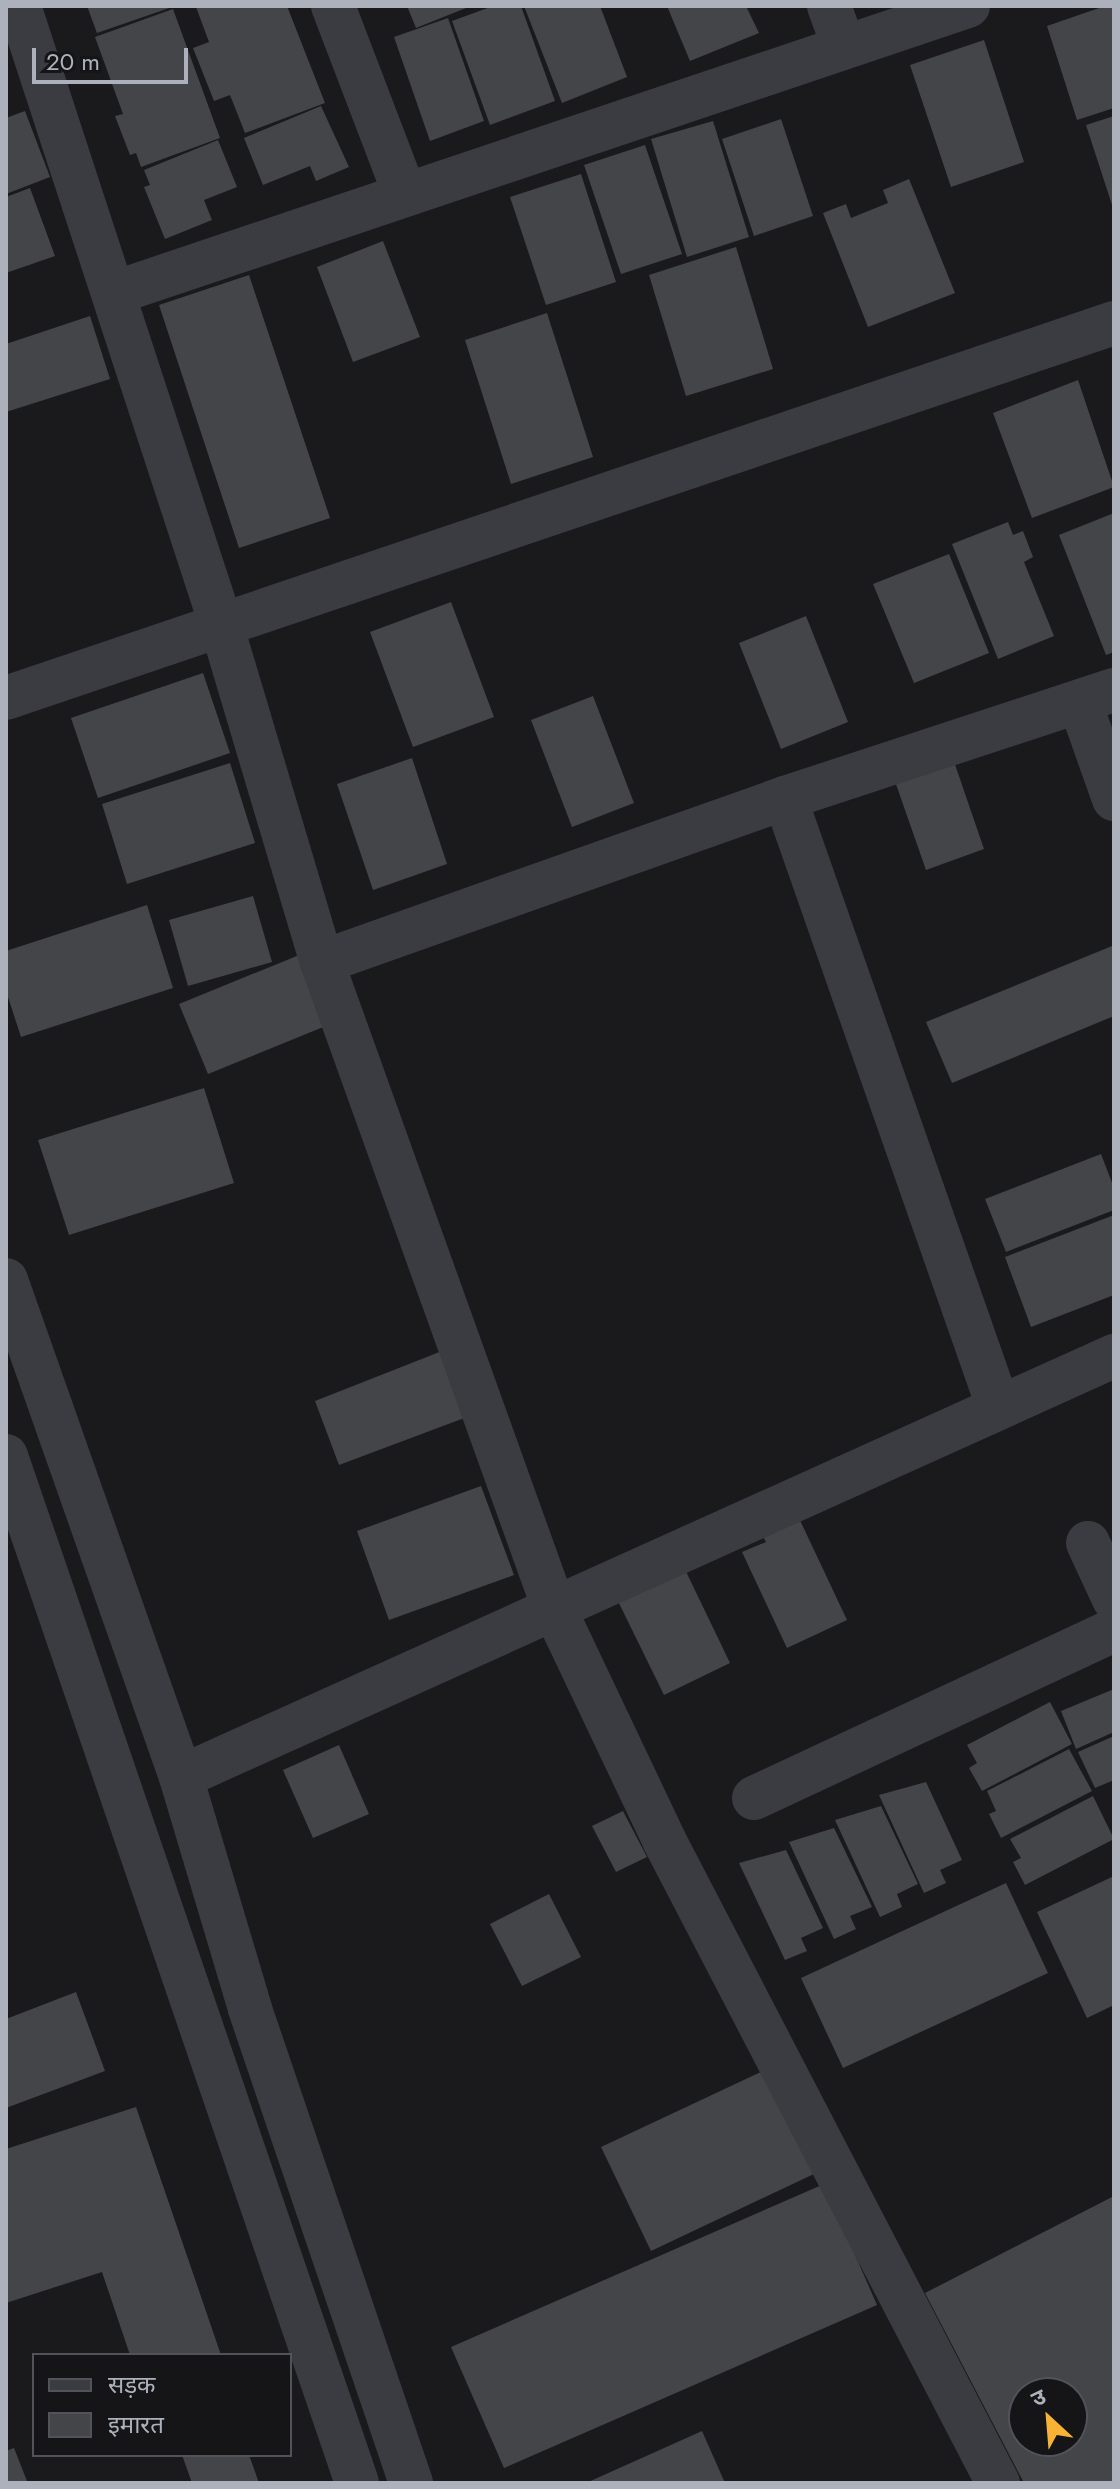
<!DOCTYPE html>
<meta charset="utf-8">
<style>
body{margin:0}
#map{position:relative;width:1120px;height:2489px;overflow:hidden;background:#1a1a1c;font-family:Jost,"Noto Sans Devanagari",sans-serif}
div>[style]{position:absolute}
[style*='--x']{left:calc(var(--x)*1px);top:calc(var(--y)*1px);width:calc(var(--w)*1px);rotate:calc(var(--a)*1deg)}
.building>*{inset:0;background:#444549}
.minor>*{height:44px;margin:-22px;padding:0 22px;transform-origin:22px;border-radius:22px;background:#3b3c42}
.tertiary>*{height:44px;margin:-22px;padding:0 22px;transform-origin:22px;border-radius:22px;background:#3b3c42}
span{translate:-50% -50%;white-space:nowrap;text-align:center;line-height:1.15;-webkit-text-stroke:6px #151517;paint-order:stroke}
.frame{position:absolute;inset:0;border:8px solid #acb1bc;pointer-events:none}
.legend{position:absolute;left:32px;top:2353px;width:260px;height:104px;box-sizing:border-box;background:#151517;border:2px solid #515359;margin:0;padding:10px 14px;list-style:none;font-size:24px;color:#acb1bc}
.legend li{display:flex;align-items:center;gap:16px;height:40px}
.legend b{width:40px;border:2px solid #515359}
.north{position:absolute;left:1008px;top:2377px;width:80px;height:80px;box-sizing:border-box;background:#151517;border:2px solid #515359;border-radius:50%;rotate:334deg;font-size:22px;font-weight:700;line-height:32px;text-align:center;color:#acb1bc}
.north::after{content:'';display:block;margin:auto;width:28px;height:36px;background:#f8b336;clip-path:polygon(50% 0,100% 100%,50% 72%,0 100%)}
.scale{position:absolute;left:32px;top:48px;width:156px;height:36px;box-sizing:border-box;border:4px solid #acb1bc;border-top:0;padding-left:10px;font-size:24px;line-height:28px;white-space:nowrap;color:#acb1bc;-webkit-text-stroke:6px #151517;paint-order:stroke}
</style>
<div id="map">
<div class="building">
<div style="clip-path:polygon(87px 6px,175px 6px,97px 33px)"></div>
<div style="clip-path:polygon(287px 6px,325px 103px,245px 133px,230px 95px,214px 101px,193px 48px,209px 42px,196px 7px)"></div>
<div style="clip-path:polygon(407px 6px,471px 6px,416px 28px)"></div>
<div style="clip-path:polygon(493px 6px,521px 6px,555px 101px,490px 125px,452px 21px)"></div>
<div style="clip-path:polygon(524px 6px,600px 6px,627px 77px,562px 103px)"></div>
<div style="clip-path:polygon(667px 6px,746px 6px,759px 33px,690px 61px)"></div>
<div style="clip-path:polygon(1105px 6px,1114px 6px,1114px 108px,1077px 120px,1047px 26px)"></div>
<div style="clip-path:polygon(173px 9px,220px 138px,141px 167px,136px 153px,130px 155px,115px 116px,123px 114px,95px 37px)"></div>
<div style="clip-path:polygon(448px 18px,484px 121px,430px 141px,394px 37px)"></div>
<div style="clip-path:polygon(984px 40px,1024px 162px,951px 187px,910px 65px)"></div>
<div style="clip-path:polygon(321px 106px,349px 167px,316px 181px,310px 166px,263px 185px,244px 138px)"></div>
<div style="clip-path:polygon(25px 111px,50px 177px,6px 194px,6px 118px)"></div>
<div style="clip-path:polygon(1114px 116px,1114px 208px,1113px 208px,1086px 125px)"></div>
<div style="clip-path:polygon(781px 119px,813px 216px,754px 236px,722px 139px)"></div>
<div style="clip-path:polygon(713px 121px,749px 237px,687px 257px,651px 139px)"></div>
<div style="clip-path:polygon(218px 140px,237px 187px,204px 200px,212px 220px,165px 239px,144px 187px,150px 185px,144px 170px)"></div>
<div style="clip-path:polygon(645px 145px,682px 254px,621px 274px,584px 165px)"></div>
<div style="clip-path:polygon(581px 174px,616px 282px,546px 305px,510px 197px)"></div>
<div style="clip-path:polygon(909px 179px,955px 293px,868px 327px,823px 213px,846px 204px,851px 218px,888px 203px,883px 190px)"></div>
<div style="clip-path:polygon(30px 188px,55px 256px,6px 273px,6px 197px)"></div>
<div style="clip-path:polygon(383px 241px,420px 337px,353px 362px,317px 267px)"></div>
<div style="clip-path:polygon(736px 247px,773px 369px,686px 396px,649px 275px)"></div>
<div style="clip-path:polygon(249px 275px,330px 518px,239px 548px,159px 305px)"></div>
<div style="clip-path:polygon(547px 313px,593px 457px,511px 484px,465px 340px)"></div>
<div style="clip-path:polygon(90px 316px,110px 379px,6px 412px,6px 344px)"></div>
<div style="clip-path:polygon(1078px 380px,1114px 487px,1032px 518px,993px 413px)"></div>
<div style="clip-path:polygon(1114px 513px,1114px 652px,1106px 655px,1059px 535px)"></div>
<div style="clip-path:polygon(1008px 522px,1013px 535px,1023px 531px,1033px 557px,1024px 562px,1054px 636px,998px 659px,952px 544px)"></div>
<div style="clip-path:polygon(949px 554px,989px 653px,914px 683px,873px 584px)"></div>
<div style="clip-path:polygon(451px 602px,494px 717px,413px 747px,370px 632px)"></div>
<div style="clip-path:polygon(806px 616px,848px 722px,781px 749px,739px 643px)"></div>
<div style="clip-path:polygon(203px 673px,230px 753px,98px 798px,71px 718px)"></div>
<div style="clip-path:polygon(593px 696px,634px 803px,572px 827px,531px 720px)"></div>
<div style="clip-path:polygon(949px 747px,984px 849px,926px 870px,890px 767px)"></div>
<div style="clip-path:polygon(412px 758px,447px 864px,373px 890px,337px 784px)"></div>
<div style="clip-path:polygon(230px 763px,255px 843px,127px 884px,102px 804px)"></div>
<div style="clip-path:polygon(253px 896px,272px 962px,188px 986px,169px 920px)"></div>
<div style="clip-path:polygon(147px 905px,173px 988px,21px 1037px,6px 991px,6px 951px)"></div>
<div style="clip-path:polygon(1112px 946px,1114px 1016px,952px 1083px,926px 1022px)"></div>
<div style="clip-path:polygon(309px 951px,338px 1021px,208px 1074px,179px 1004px)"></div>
<div style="clip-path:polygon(204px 1088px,234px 1183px,69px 1235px,38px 1140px)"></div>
<div style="clip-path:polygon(1101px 1154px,1114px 1188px,1114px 1210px,1006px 1252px,985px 1199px)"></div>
<div style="clip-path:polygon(1114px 1215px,1114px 1295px,1031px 1327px,1005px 1257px)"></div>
<div style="clip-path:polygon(442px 1351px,467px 1417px,339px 1465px,315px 1401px)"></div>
<div style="clip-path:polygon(481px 1486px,514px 1575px,389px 1620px,357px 1531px)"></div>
<div style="clip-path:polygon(798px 1516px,847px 1620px,787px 1648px,742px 1552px,766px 1542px,761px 1533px)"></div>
<div style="clip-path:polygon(679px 1557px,730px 1663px,664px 1695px,612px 1589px)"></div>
<div style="clip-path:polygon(1114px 1689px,1114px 1732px,1076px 1749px,1061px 1711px)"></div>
<div style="clip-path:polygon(1050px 1702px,1072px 1744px,982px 1791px,969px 1768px,977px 1763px,967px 1745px)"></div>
<div style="clip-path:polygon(1114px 1736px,1114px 1780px,1095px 1788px,1078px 1752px)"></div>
<div style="clip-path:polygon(339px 1745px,369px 1814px,313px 1838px,283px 1770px)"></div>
<div style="clip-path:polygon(1069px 1749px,1092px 1791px,1001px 1838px,989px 1814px,996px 1811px,987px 1791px)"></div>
<div style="clip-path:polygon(926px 1782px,962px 1860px,940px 1870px,946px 1883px,924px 1893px,879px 1795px)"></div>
<div style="clip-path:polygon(1093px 1796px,1114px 1839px,1025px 1885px,1013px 1862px,1021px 1858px,1010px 1839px)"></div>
<div style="clip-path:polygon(881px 1806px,918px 1884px,897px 1894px,902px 1907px,880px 1917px,835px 1820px)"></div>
<div style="clip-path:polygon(623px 1811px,647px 1857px,616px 1872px,592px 1826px)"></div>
<div style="clip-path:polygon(834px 1828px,872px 1907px,850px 1916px,856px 1929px,834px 1939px,789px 1842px)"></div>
<div style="clip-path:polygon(786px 1850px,823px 1928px,801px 1938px,807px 1951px,785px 1960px,739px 1863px)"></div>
<div style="clip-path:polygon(1114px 1876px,1114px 2005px,1087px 2018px,1037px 1912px)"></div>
<div style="clip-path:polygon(1006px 1883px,1048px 1973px,843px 2068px,801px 1978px)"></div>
<div style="clip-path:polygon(549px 1894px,581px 1957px,522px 1986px,490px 1924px)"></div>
<div style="clip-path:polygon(76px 1992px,105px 2071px,6px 2108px,6px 2019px)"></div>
<div style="clip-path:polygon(767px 2069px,816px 2173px,651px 2251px,601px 2147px)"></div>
<div style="clip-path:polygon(136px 2107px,221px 2355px,130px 2355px,102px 2272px,6px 2303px,6px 2149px)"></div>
<div style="clip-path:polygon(824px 2184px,877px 2305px,504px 2468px,451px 2347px)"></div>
<div style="clip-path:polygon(evenodd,1114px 2196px,1114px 2483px,1024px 2483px,925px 2293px,1114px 2196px,1024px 2393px,1072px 2393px,1072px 2441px,1024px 2441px,1024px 2393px)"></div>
<div style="clip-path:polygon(702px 2431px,725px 2483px,586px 2483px)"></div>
<div style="clip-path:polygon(14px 2448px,27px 2481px,6px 2483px,6px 2451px)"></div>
<div style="clip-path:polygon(182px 2455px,249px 2455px,259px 2483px,192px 2483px)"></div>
</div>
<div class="minor">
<div style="--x:19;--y:6;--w:650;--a:71.9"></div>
<div style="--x:221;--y:624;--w:353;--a:73.4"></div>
<div style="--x:322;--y:962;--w:686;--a:70.25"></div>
<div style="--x:554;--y:1608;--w:257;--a:64.6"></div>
<div style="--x:664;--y:1840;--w:725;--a:62.55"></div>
<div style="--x:333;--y:6;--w:202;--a:69.1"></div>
<div style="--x:829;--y:6;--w:44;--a:69.9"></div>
<div style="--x:114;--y:293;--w:901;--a:-18.58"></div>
<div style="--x:6;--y:698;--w:1170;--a:-18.7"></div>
<div style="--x:1080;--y:703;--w:102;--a:70.5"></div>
<div style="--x:785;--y:798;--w:644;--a:70.69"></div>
<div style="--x:322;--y:962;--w:491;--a:-19.5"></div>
<div style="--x:785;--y:798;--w:346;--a:-18.2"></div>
<div style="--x:1088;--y:1543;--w:62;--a:65.1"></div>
<div style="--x:181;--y:1777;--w:1024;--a:-24.29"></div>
<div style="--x:754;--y:1798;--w:397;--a:-25"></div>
</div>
<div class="tertiary">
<div style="--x:6;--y:1280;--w:527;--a:70.6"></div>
<div style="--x:181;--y:1777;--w:242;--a:73.4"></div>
<div style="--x:250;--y:2009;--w:501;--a:71.24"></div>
<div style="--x:6;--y:1456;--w:1085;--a:71.13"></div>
</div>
<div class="frame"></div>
<ul class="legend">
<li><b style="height:10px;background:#3b3c42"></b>सड़क</li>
<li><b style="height:22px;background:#444549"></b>इमारत</li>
</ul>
<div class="north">उ</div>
<div class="scale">20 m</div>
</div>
